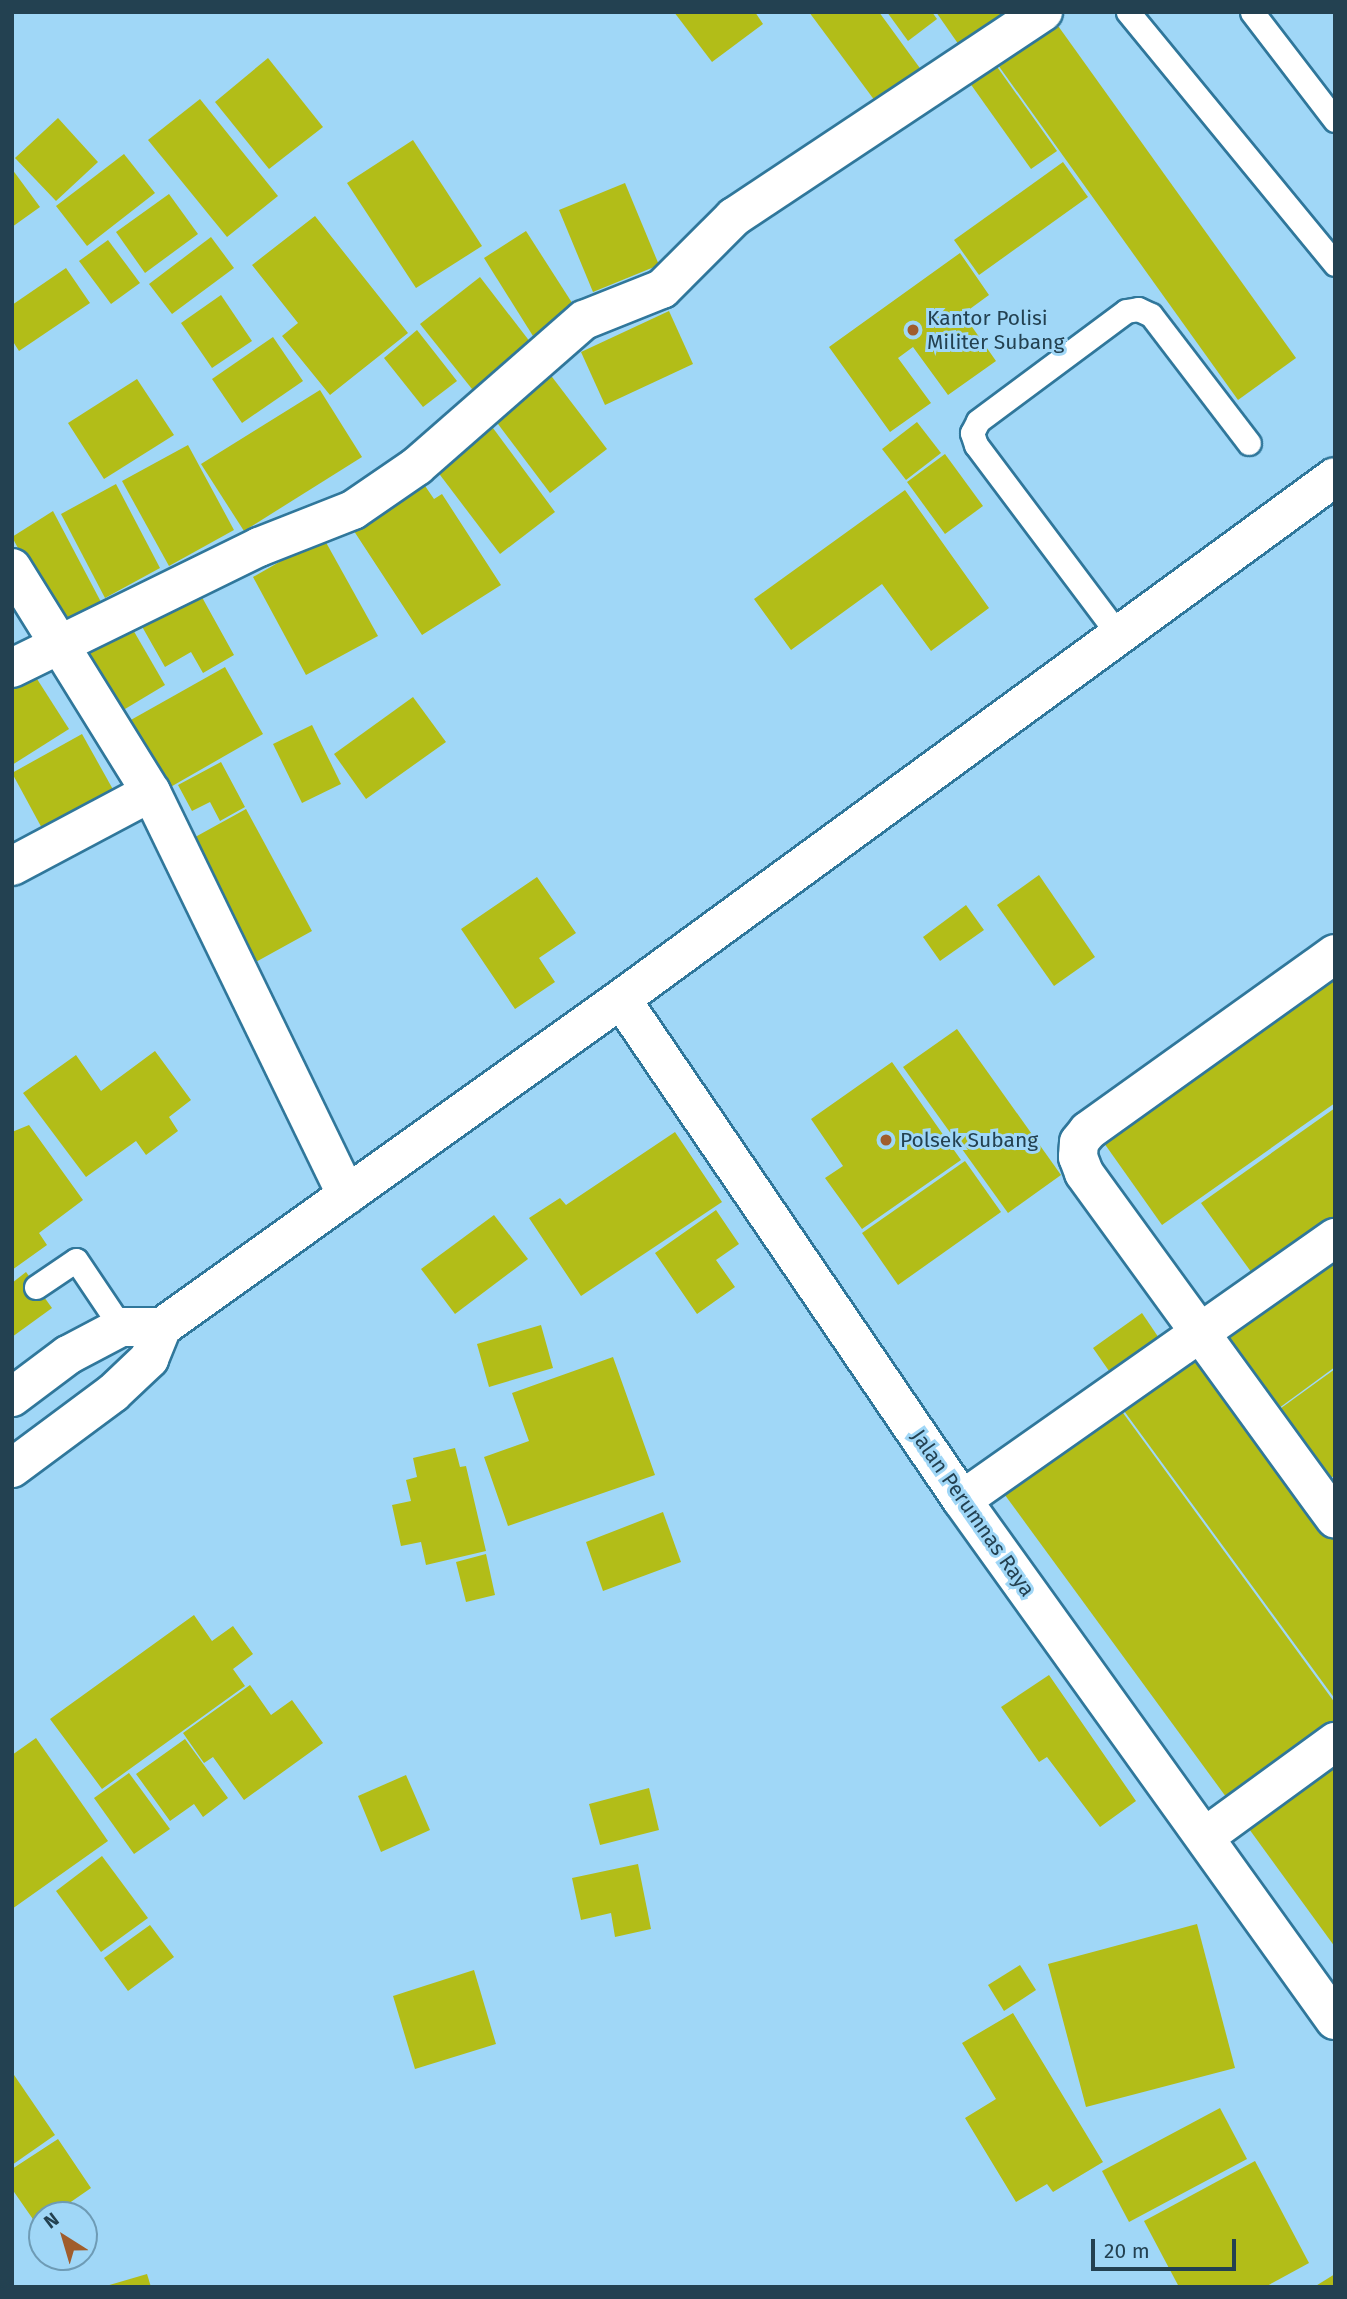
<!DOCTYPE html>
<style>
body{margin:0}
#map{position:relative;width:1347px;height:2299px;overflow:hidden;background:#a0d7f7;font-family:"Fira Sans",sans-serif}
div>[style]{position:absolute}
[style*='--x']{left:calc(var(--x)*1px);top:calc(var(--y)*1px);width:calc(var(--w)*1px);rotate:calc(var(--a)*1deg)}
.building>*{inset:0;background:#b2bd18}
.roads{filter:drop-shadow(2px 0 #30779b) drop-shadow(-2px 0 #30779b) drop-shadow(0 2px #30779b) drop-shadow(0 -2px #30779b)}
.lane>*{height:23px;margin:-11.5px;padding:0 11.5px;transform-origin:11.5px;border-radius:11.5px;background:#fff}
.street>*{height:38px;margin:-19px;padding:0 19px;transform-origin:19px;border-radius:19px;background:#fff}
.secondary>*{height:38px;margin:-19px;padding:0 19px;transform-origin:19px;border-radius:19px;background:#fff}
.dots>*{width:19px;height:19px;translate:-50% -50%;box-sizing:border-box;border:4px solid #a0d7f7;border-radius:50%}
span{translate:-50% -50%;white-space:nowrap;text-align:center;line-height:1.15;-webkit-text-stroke:6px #a0d7f7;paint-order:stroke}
.poi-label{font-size:21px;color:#234151}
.left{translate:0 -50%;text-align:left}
.street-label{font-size:21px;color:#234151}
.frame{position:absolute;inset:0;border:14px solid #234151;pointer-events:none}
.north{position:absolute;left:28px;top:2201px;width:70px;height:70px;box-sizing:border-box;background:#a0d7f7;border:2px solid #6e9bb5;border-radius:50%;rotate:323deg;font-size:19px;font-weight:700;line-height:28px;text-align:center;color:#234151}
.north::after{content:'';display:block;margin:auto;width:24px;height:32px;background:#a05d2c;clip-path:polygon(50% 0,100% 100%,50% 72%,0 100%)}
.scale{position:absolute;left:1091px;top:2239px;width:145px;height:32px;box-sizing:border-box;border:4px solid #234151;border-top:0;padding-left:9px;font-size:21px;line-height:24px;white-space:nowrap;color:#234151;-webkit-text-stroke:5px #a0d7f7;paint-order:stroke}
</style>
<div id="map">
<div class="building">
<div style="clip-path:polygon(674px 12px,755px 12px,763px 24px,712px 62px)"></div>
<div style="clip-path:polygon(809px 12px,879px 12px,922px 71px,878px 105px)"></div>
<div style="clip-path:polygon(887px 12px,932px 12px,937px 19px,908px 41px)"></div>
<div style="clip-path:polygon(936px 12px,1032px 12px,968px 58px)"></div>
<div style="clip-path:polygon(1051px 16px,1296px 358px,1238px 400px,993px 58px)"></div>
<div style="clip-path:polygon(988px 54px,1057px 151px,1031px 169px,962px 72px)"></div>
<div style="clip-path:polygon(268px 58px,323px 127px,269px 169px,215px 102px)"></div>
<div style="clip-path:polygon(200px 99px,278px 196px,227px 237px,148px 140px)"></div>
<div style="clip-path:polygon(58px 118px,98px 162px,56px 201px,15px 158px)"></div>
<div style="clip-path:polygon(413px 140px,482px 246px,416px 288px,347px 183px)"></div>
<div style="clip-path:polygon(124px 154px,155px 193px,87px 246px,56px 206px)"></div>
<div style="clip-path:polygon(1063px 162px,1088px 197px,979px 275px,954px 240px)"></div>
<div style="clip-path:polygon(12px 169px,40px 207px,12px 227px)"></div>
<div style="clip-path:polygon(625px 183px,659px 265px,593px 292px,559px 210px)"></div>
<div style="clip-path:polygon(169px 194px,198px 234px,145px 273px,116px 232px)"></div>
<div style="clip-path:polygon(315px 216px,408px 333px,330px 395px,282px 336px,298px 323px,252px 265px)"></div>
<div style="clip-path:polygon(526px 231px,576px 309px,533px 336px,484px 258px)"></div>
<div style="clip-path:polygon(211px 237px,234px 268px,172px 314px,149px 284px)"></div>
<div style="clip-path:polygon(108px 240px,140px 283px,111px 304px,79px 261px)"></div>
<div style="clip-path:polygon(960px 253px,989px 295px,963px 314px,996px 361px,948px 395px,913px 347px,898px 358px,931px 403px,890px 432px,829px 347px)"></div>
<div style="clip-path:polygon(66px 268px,90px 303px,19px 351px,12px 340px,12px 305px)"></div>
<div style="clip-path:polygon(480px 277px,534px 347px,476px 394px,420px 324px)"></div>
<div style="clip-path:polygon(221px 295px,252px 341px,212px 368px,181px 323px)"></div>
<div style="clip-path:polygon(669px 311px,693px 364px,605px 405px,581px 352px)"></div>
<div style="clip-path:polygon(417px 330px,457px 381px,423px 407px,384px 358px)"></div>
<div style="clip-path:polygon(273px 337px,303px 381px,242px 423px,212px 379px)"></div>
<div style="clip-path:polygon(546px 369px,607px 449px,550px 493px,489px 412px)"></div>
<div style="clip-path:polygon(137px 379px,174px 435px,104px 479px,68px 423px)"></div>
<div style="clip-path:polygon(320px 390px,362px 457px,244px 531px,201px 464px)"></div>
<div style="clip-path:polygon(917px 422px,941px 453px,906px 480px,882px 449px)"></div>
<div style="clip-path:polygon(490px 424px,555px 512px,500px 554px,434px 467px)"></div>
<div style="clip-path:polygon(188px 445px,234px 530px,169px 566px,122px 481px)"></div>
<div style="clip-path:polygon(945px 454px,983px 506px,945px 534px,907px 482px)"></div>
<div style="clip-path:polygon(421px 480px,434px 499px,442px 494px,501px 585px,422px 635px,350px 525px)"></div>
<div style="clip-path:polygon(116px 484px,160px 568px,105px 598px,61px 514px)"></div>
<div style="clip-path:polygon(905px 490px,989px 608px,931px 651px,882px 584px,791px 650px,754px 599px)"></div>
<div style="clip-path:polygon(53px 511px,101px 602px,59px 624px,12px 537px)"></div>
<div style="clip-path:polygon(323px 537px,378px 636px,306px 675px,253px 577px)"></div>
<div style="clip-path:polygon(198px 590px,234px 655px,203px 673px,191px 652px,165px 667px,140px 623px)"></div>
<div style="clip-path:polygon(132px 628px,165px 685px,110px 718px,77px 660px)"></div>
<div style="clip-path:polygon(225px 667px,263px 734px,167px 789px,129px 721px)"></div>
<div style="clip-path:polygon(30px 668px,69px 729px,12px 765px,12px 680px)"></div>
<div style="clip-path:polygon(413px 697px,446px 742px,366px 799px,334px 754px)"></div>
<div style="clip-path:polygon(312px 725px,341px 784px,302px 803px,273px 744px)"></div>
<div style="clip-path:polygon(82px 734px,115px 793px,44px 832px,12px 773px)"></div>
<div style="clip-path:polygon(221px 762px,245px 807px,220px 821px,210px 802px,192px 811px,178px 785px)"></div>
<div style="clip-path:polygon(246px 809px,312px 931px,254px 963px,188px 841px)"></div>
<div style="clip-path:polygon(1039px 875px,1095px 957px,1054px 986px,997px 905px)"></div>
<div style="clip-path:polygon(537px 877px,576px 933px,539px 958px,555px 982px,515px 1009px,461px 929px)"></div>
<div style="clip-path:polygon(966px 905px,984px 930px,940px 961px,923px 937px)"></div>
<div style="clip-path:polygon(1335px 979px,1335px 1103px,1162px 1225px,1104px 1143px)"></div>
<div style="clip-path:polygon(957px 1029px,1061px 1175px,1008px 1213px,903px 1067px)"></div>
<div style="clip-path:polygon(155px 1051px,191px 1100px,169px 1117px,178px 1131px,146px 1155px,136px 1141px,86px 1177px,23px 1093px,76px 1055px,101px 1091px)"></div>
<div style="clip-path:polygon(892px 1062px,961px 1160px,862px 1229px,825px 1178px,843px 1166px,811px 1119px)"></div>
<div style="clip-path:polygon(1335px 1108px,1335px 1224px,1257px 1280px,1201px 1203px)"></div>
<div style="clip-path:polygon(29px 1125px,83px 1200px,39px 1233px,47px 1245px,12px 1270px,12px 1132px)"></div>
<div style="clip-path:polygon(675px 1132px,722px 1202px,581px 1296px,529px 1218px,560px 1198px,566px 1205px)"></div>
<div style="clip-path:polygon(965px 1161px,1001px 1212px,898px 1285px,862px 1233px)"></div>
<div style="clip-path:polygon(716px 1210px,739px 1244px,716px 1260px,735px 1287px,697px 1314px,655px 1253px)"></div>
<div style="clip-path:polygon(494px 1215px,528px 1259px,455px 1314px,421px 1269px)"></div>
<div style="clip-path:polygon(1335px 1257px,1335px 1367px,1275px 1411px,1223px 1339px)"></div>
<div style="clip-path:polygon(26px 1272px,52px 1308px,12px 1337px,12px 1283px)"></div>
<div style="clip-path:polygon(1142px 1313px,1165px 1347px,1116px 1381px,1093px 1348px)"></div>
<div style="clip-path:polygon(541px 1325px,553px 1368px,489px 1387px,477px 1344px)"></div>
<div style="clip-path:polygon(1199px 1346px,1335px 1530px,1335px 1699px,1119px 1404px)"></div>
<div style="clip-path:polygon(613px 1357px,655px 1475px,508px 1526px,484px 1457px,529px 1441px,512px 1393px)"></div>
<div style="clip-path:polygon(1335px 1369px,1335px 1475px,1327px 1481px,1277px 1411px)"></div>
<div style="clip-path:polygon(1118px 1406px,1335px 1703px,1335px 1723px,1229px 1801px,1002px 1491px)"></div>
<div style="clip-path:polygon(455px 1448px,460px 1467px,466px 1466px,486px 1551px,426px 1565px,421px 1542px,401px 1546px,392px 1505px,411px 1501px,406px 1480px,417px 1477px,413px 1458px)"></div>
<div style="clip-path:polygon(663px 1512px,681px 1562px,603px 1591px,586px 1542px)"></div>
<div style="clip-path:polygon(486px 1554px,495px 1595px,466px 1602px,456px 1562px)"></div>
<div style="clip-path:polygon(194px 1615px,212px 1641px,233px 1626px,253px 1654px,233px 1669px,245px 1686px,102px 1789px,50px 1719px)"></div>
<div style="clip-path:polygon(1049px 1675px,1136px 1801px,1100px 1827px,1047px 1757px,1039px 1762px,1001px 1707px)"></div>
<div style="clip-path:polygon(250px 1685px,271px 1715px,292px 1700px,323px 1743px,244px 1800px,213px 1757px,204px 1763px,183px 1733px)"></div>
<div style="clip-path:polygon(36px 1738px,108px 1841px,12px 1909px,12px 1755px)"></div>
<div style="clip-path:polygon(185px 1739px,228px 1798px,203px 1817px,194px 1804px,170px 1821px,136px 1774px)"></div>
<div style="clip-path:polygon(1335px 1757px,1335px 1947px,1244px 1822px)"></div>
<div style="clip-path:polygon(129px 1773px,170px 1829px,134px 1854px,94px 1798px)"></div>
<div style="clip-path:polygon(406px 1775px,430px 1830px,381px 1852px,358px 1796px)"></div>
<div style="clip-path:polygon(649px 1788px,659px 1830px,600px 1845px,589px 1804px)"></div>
<div style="clip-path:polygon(102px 1856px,148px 1918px,101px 1952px,56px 1891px)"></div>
<div style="clip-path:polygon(638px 1864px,651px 1929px,615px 1937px,611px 1913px,581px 1920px,572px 1878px)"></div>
<div style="clip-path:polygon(1197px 1924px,1235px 2068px,1086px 2107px,1048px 1964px)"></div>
<div style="clip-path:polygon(150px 1925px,174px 1957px,128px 1991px,104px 1958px)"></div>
<div style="clip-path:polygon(1020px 1965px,1036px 1990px,1004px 2011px,988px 1985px)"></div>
<div style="clip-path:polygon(474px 1970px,496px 2044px,415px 2069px,393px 1996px)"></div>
<div style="clip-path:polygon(1013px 2013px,1103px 2162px,1053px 2192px,1047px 2184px,1016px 2202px,965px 2118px,996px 2099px,962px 2043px)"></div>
<div style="clip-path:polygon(12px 2072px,55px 2135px,12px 2165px)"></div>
<div style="clip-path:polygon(1220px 2108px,1247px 2159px,1129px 2222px,1102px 2171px)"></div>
<div style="clip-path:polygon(58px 2139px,91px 2188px,52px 2215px,42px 2215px,37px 2225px,12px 2189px,12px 2169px)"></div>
<div style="clip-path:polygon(1255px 2161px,1309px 2263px,1265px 2287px,1179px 2287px,1144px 2221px)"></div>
<div style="clip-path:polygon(147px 2274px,151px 2287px,106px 2287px,106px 2286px)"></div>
<div style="clip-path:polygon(1335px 2274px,1335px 2287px,1314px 2287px)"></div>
</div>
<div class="roads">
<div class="lane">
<div style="--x:1128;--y:12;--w:326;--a:50.6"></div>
<div style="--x:1252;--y:12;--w:136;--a:52.5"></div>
<div style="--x:1118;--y:634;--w:236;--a:-126.9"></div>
<div style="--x:976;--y:445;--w:13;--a:-108"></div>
<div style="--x:972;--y:433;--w:13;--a:-63"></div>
<div style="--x:978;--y:421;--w:184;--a:-36.6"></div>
<div style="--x:1126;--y:311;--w:12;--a:-9"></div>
<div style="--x:1138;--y:309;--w:14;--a:25"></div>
<div style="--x:1151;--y:315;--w:161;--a:52.6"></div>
<div style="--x:36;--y:1287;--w:48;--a:-34"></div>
<div style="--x:76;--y:1260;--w:81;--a:56.1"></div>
</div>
<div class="street">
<div style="--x:12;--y:568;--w:264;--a:58.2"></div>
<div style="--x:151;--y:792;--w:448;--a:64.1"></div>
<div style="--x:12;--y:668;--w:275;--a:-26.1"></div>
<div style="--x:259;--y:547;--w:101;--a:-21.5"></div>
<div style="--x:353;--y:510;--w:78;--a:-34.5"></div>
<div style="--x:417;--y:466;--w:222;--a:-41.2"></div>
<div style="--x:584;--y:320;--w:84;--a:-21.7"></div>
<div style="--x:662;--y:289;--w:102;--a:-45"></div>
<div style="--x:734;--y:217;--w:371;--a:-33.6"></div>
<div style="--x:12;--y:866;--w:157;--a:-28"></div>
<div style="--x:1335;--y:954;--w:304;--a:144.4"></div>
<div style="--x:1088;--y:1131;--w:14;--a:129"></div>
<div style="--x:1079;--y:1142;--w:15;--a:94"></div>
<div style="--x:1078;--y:1157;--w:17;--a:69"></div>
<div style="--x:1084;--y:1173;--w:427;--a:54"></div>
<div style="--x:621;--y:999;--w:606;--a:55.76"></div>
<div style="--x:962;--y:1500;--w:640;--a:54.35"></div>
<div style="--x:962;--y:1500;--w:456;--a:-35.1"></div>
<div style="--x:1206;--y:1836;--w:160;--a:-36.1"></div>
</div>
<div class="secondary">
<div style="--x:12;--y:1397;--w:70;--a:-36.9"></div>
<div style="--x:68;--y:1355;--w:60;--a:-27.8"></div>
<div style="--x:121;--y:1327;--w:41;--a:0"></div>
<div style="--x:12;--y:1468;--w:126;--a:-36.6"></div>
<div style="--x:113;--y:1393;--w:50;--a:-43.4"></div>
<div style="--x:149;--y:1359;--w:35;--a:-68"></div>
<div style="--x:162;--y:1327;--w:564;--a:-35.55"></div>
<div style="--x:621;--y:999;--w:884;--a:-36.17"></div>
</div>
</div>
<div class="dots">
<div style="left:913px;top:330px;background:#a05d2c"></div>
<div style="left:886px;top:1140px;background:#a05d2c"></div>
</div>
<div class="poi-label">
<span class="left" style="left:927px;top:330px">Kantor Polisi<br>Militer Subang</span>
<span class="left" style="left:900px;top:1140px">Polsek Subang</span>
</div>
<div class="street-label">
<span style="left:973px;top:1513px;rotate:55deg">Jalan Perumnas Raya</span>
</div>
<div class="frame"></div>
<div class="north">N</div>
<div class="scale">20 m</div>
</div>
